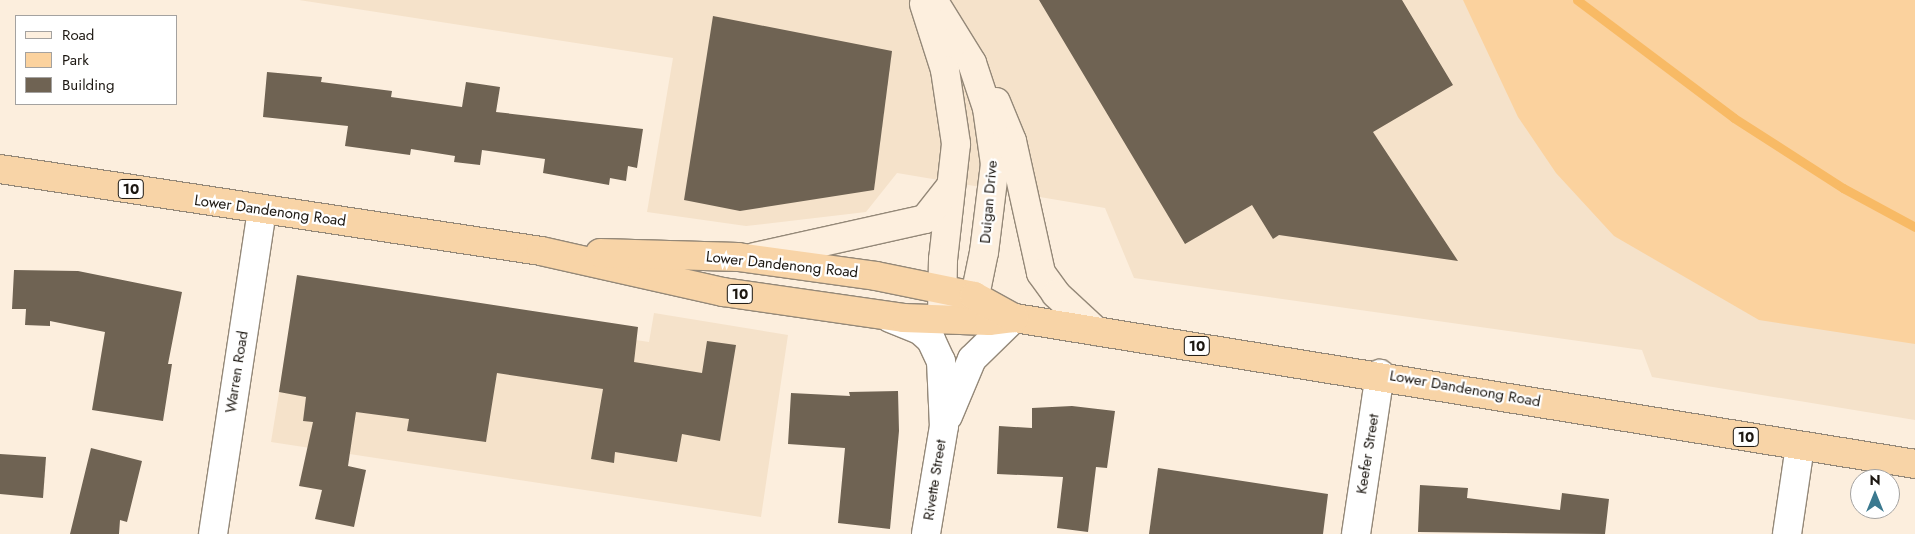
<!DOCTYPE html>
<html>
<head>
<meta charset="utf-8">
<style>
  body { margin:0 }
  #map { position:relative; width:1915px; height:534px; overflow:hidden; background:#fceedd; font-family:Jost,sans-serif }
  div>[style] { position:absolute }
  .built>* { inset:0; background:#f5e2ca }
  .green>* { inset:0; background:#fbd29e }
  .stream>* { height:9px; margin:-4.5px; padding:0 4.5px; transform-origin:4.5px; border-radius:4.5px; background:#f8ba65 }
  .building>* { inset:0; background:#6f6353 }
  .roads { filter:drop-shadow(1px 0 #948878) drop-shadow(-1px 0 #948878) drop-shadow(0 1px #948878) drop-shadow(0 -1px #948878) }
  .minor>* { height:28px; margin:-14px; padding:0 14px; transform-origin:14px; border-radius:14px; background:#fff }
  .tertiary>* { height:28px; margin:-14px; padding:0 14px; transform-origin:14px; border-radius:14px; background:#fff }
  .secondary>* { height:28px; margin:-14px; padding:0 14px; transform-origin:14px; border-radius:14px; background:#fdefde }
  .trunk>* { height:28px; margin:-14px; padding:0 14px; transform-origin:14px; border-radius:14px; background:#f8d4a7 }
  span { translate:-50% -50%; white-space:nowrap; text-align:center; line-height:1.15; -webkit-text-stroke:4.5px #fff; paint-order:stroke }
  .shield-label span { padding:1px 4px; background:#fff; border:1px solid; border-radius:4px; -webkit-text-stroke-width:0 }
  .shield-label { font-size:14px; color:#1c1711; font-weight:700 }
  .street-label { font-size:15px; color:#1c1711 }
  .legend { position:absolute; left:15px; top:15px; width:162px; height:90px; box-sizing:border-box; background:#fff; border:1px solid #a4a2a0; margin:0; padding:6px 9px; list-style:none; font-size:15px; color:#1c1711 }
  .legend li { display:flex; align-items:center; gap:10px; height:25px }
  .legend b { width:25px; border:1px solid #a4a2a0 }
  .north { position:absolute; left:1850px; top:469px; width:50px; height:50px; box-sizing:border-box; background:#fff; border:1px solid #a4a2a0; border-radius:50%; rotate:0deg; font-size:14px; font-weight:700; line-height:20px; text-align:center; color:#1c1711 }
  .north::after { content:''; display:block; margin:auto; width:18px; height:22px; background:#3b798f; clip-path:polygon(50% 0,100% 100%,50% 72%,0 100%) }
</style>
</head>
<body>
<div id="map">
  <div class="built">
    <i style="clip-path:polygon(299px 0,1915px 0,1915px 420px,1652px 377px,1642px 350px,1134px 278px,1105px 208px,897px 173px,866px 212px,746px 226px,647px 212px,673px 58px)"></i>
    <i style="clip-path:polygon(296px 288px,649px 342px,654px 313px,788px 335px,761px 517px,271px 442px)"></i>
  </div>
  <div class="green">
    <i style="clip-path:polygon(1463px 0,1915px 0,1915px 344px,1759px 320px,1614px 236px,1556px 173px,1518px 117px)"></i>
  </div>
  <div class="stream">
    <i style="left:1577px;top:0;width:196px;rotate:36.9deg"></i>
    <i style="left:1734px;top:118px;width:130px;rotate:32.7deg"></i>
    <i style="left:1843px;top:188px;width:82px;rotate:28.4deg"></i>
  </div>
  <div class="building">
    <i style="clip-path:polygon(1039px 0,1402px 0,1453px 85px,1373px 132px,1458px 261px,1279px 235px,1273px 239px,1252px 205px,1185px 244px)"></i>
    <i style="clip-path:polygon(713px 16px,892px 51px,874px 190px,740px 211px,684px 200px)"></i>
    <i style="clip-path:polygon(267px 72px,322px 77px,321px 82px,392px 91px,391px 97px,462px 107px,466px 82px,500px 87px,496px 112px,643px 129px,637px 168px,628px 166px,626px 181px,610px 178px,609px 185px,543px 173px,545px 159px,482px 150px,480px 165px,454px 162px,455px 156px,411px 149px,410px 155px,345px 146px,348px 126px,263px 117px)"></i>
    <i style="clip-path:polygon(14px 270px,78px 271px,182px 292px,168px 364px,172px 364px,163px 421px,92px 410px,105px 332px,50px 321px,50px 326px,25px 325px,26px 309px,12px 309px)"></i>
    <i style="clip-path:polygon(297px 275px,638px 327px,634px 362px,702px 373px,707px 341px,736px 345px,720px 441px,682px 434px,677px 462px,615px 452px,614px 463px,591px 459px,603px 389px,497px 373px,486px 442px,407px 431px,409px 419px,356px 412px,348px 466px,366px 470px,354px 527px,315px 519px,322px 490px,299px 486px,313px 422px,303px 421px,306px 397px,279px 392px)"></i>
    <i style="clip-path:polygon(898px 391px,899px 431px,890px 529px,838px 523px,845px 448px,788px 444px,791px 393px,850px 396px,849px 392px)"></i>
    <i style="clip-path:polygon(1072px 406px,1115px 411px,1107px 468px,1096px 467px,1088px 532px,1057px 528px,1063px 477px,997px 474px,999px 426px,1032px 428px,1032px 408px)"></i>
    <i style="clip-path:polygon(91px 448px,142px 461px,127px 522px,120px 520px,119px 534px,70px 534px)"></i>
    <i style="clip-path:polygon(0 454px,46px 457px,43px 498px,0 494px)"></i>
    <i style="clip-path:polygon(1158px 468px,1328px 494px,1323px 534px,1149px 534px)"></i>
    <i style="clip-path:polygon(1420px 485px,1468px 488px,1467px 498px,1560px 510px,1562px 493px,1609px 499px,1605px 534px,1418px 532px)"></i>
  </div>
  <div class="roads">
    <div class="minor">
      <i style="left:890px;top:318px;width:32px;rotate:22deg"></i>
      <i style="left:920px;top:330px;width:15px;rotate:42deg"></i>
      <i style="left:931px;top:340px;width:23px;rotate:65deg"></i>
      <i style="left:941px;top:361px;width:65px;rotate:87.4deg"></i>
      <i style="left:944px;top:426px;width:109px;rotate:99.5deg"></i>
      <i style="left:948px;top:416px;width:62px;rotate:-67.2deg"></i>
      <i style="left:972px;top:359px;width:59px;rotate:-44.3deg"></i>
      <i style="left:1356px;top:534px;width:162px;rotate:-81.5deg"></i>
      <i style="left:1787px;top:534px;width:89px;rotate:-81.6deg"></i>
    </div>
    <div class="tertiary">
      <i style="left:213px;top:534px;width:328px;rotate:-81.4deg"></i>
    </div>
    <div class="secondary">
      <i style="left:933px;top:0;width:74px;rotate:58.2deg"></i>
      <i style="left:972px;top:63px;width:47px;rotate:71.6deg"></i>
      <i style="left:987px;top:108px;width:57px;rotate:81.9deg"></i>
      <i style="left:995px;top:164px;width:89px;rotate:97.1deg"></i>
      <i style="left:984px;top:252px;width:69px;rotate:101.6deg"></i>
      <i style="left:924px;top:4px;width:69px;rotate:72.3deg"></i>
      <i style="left:945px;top:70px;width:75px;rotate:81.5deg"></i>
      <i style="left:956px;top:144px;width:116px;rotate:96.4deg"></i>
      <i style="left:943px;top:259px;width:59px;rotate:91deg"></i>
      <i style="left:996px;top:102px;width:42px;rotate:67.7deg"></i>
      <i style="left:1012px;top:141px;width:135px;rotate:77.6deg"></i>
      <i style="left:1041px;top:273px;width:26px;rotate:54deg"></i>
      <i style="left:1056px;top:294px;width:54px;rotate:42.8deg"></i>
      <i style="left:755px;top:257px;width:174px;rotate:-12.6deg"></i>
      <i style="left:925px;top:219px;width:42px;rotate:-51.8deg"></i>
    </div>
    <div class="trunk">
      <i style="left:0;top:169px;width:547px;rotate:8.62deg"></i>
      <i style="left:541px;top:251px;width:187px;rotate:12.7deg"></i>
      <i style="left:723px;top:292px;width:182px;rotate:8.2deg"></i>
      <i style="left:903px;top:318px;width:86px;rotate:2deg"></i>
      <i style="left:989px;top:321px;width:26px;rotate:-7deg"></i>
      <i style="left:1015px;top:318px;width:912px;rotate:9.21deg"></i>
      <i style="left:600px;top:253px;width:138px;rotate:1.7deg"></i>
      <i style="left:738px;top:257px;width:139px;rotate:7.8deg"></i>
      <i style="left:876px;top:276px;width:100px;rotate:11.5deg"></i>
      <i style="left:974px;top:296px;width:46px;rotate:28.8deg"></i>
    </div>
  </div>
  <div class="shield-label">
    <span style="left:131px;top:189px">10</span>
    <span style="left:740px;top:294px">10</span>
    <span style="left:1197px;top:346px">10</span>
    <span style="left:1746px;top:437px">10</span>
  </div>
  <div class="street-label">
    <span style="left:989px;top:202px;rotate:-85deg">Duigan Drive</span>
    <span style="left:270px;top:211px;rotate:8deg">Lower Dandenong Road</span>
    <span style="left:782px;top:265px;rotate:6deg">Lower Dandenong Road</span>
    <span style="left:237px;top:372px;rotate:-81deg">Warren Road</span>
    <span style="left:1465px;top:389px;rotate:10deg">Lower Dandenong Road</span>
    <span style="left:1368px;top:454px;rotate:-81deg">Keefer Street</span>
    <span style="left:935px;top:480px;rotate:-81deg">Rivette Street</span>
  </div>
  <ul class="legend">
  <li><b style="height:6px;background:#fdefde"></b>Road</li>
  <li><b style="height:14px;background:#fbd29e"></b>Park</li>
  <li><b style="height:14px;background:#6f6353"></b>Building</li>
  </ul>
  <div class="north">N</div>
</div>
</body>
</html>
